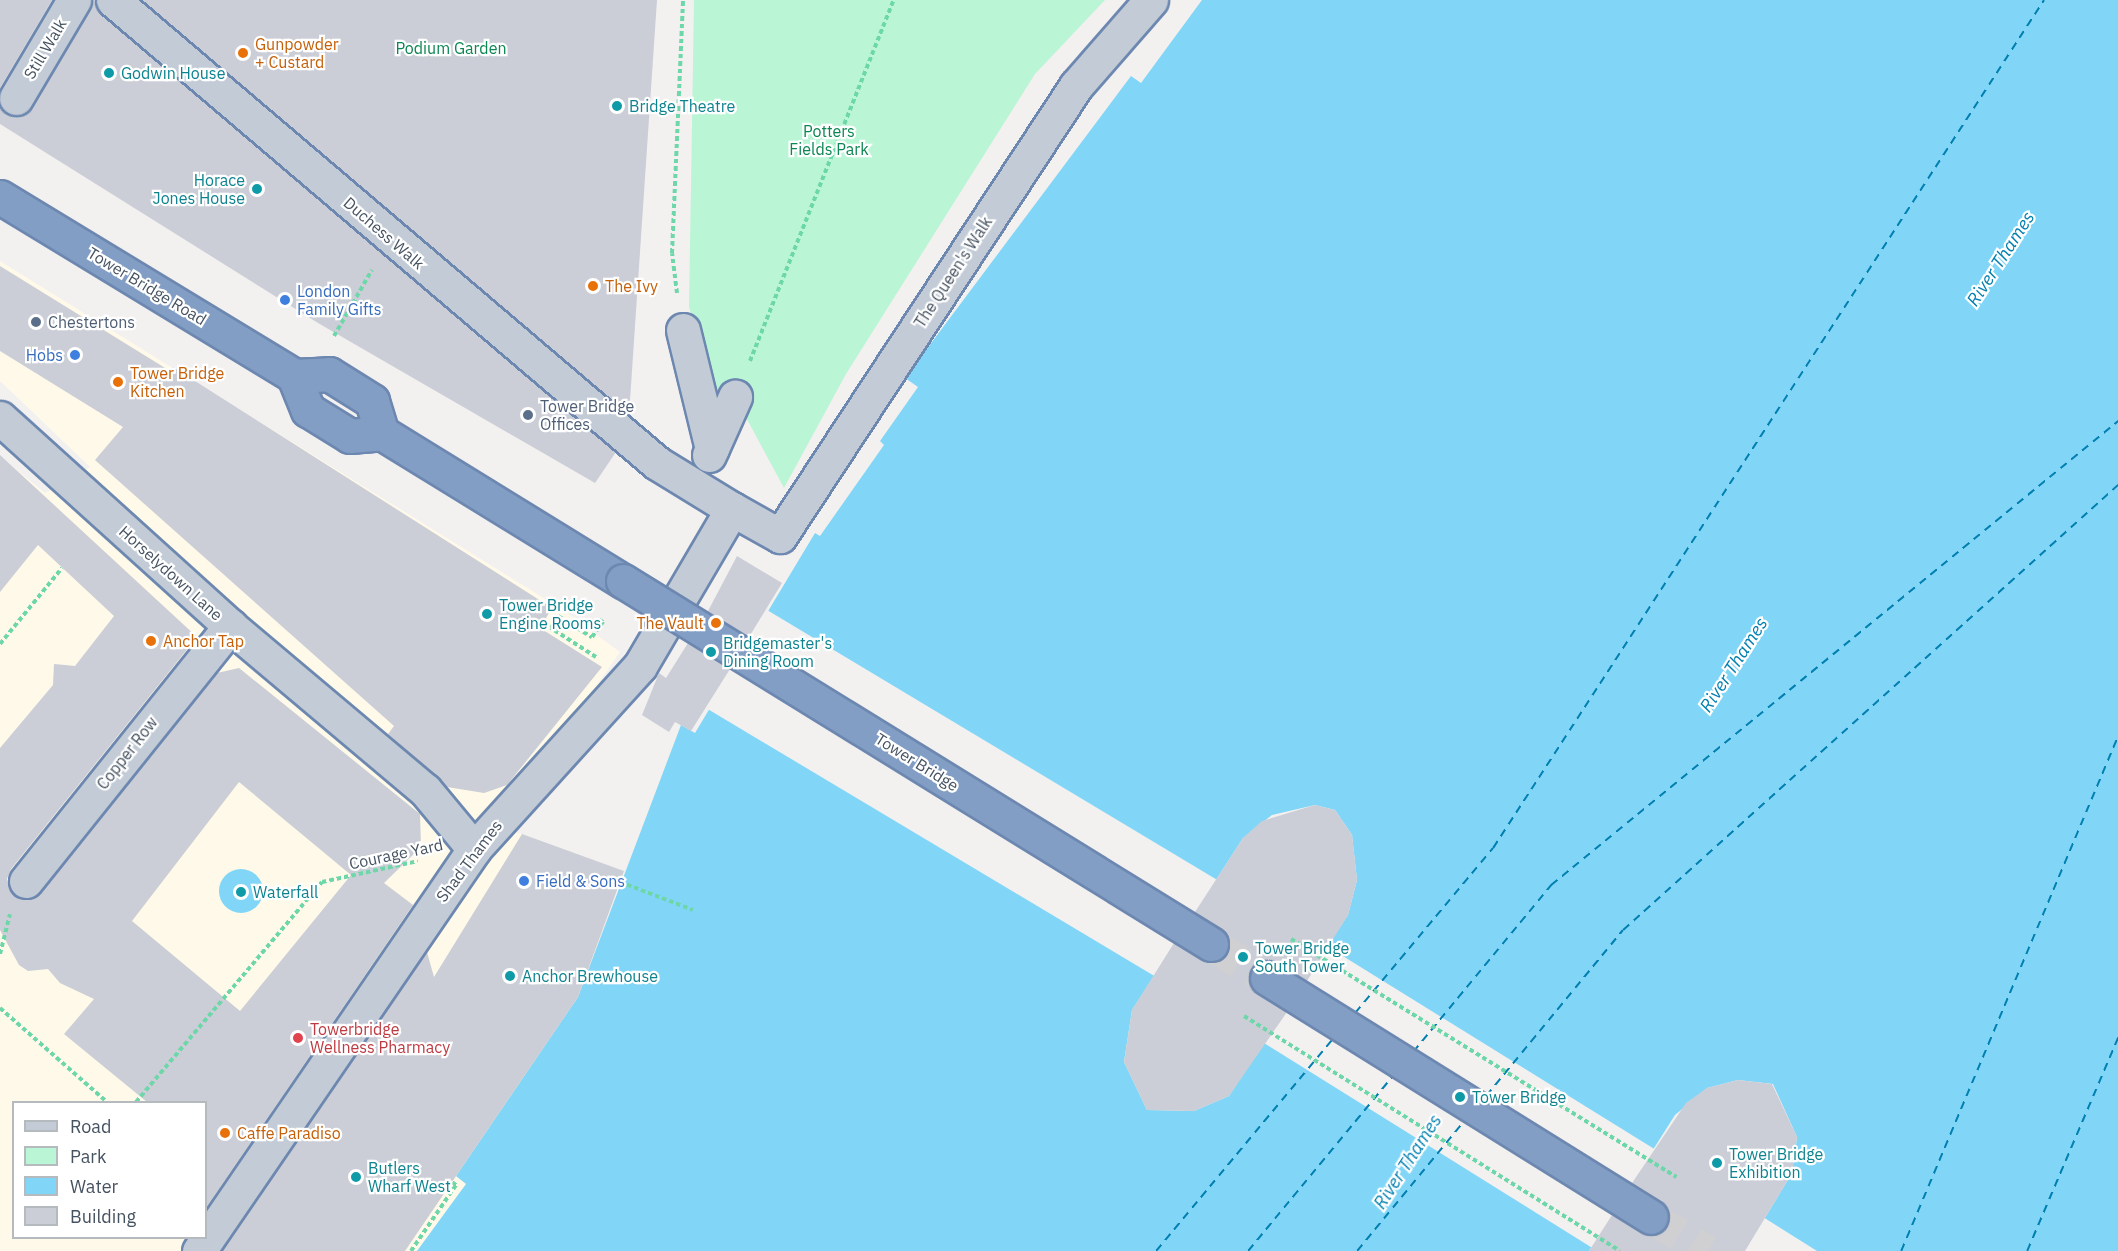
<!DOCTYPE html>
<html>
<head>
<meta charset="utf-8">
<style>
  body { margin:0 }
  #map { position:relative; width:2118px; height:1251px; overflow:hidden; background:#f3f0f0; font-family:"IBM Plex Sans",sans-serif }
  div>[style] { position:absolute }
  .commercial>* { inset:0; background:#fef9e8 }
  .green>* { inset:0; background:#baf5d5 }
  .water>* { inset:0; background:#81d6f7 }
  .round { border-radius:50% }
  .pier>* { inset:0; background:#f3f0f0 }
  .ferry>* { height:1.5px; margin-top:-0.75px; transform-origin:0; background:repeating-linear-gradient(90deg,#017fb0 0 8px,transparent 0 14px) }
  .building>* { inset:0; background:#cbced6 }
  .highway-tunnel>* { height:33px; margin-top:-16.5px; transform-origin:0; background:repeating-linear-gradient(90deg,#d0d0d3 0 33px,transparent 0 49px) }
  .path>* { height:4px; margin-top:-2px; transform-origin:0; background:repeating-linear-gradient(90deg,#6dd7aa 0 4.5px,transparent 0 7.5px) }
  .roads { filter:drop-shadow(2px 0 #6d88b0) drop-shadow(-2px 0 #6d88b0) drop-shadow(0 2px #6d88b0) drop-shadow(0 -2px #6d88b0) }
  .minor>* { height:33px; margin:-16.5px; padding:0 16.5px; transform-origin:16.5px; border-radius:16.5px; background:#c2cbd6 }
  .highway>* { height:33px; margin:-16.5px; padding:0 16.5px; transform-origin:16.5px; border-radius:16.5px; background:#829ec5 }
  .bridges { filter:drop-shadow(2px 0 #6d88b0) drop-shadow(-2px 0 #6d88b0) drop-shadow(0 2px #6d88b0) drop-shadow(0 -2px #6d88b0) }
  .highway-bridge>* { height:33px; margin:-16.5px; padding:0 16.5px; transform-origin:16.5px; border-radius:16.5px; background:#829ec5 }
  .dots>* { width:16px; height:16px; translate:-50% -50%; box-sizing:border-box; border:3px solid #fff; border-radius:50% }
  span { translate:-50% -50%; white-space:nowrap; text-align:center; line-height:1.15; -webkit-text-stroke:4.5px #fff; paint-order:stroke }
  .food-label { font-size:16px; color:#c56008 }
  .left { translate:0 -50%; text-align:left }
  .right { translate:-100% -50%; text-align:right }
  .park-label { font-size:16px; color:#0c8652 }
  .street-label { font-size:16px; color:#455260 }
  .culture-label { font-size:16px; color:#0d838f }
  .shop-label { font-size:16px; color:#366cbe }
  .service-label { font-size:16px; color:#4e5e75 }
  .health-label { font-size:16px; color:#be3a42 }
  .water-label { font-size:18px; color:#017fb0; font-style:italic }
  .legend { position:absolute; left:12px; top:1101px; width:195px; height:138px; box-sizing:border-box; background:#fff; border:2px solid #b5babf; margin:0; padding:8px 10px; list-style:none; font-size:18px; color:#455260 }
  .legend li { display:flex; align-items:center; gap:12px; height:30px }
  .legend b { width:30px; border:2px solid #b5babf }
</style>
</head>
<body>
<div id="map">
  <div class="commercial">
    <i style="clip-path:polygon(evenodd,0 261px,563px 610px,620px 652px,499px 826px,624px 871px,578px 997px,457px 1176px,466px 1184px,417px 1251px,0 1251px,0 456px,45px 493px,90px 467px,0 381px,0 261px,14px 1102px,206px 1102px,206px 1238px,14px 1238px,14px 1102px)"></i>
  </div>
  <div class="green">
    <i style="clip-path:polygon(694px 0,1105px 0,1035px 74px,846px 374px,784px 488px,735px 397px,718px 396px,689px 307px)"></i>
  </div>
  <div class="water">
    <i style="clip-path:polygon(evenodd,1202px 0,2118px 0,2118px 1251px,1745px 1251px,1792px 1173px,1797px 1137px,1773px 1084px,1738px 1080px,1707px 1088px,1675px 1115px,1589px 1251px,417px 1251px,466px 1184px,456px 1176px,578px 997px,681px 725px,695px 733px,815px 533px,820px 536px,884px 445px,880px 441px,918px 387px,905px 378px,1131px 76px,1141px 83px,1202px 0,1315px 805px,1335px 810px,1352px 835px,1357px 880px,1348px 915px,1229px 1096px,1194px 1111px,1147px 1110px,1124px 1062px,1132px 1010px,1243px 838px,1272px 815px,1315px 805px)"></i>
    <i class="round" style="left:219px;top:869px;width:44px;height:44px"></i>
  </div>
  <div class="pier">
    <i style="clip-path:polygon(767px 610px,1219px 881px,1156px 977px,706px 708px)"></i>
    <i style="clip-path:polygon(1325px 945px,1656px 1150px,1594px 1249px,1264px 1043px)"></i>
    <i style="clip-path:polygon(1763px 1217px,1817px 1251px,1742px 1251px)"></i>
  </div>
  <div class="ferry">
    <i style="left:1355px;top:1013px;width:215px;rotate:-50.1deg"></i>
    <i style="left:1493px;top:848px;width:1011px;rotate:-56.99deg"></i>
    <i style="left:1413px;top:1052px;width:217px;rotate:-50.4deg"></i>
    <i style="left:1551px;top:885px;width:733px;rotate:-39.29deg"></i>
    <i style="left:1486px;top:1096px;width:215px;rotate:-50.5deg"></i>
    <i style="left:1623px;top:930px;width:666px;rotate:-41.96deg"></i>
    <i style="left:1156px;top:1251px;width:278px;rotate:-50.2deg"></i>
    <i style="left:1248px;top:1251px;width:227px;rotate:-50.4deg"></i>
    <i style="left:1357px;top:1251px;width:170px;rotate:-50.5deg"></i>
    <i style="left:1901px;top:1251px;width:559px;rotate:-67.15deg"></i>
    <i style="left:2027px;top:1251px;width:232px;rotate:-66.9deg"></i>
  </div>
  <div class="building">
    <i style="clip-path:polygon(0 0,52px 0,0 88px)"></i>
    <i style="clip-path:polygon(93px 0,101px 14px,616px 452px,595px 483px,318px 323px,0 124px,0 108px,16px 117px,32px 108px)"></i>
    <i style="clip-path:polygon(142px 0,657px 0,629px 415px)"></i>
    <i style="clip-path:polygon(0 266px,170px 371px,173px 367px,552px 608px,540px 628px,602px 667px,507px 785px,484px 793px,447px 787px,388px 734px,394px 726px,95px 460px,123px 427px,0 351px)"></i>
    <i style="clip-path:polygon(evenodd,0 455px,197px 637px,11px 869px,7px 879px,14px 895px,24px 900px,41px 893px,217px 673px,239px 668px,420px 814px,421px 847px,384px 883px,413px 905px,206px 1208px,206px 1102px,147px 1102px,64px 1034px,94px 999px,60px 983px,48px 969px,28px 971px,19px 965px,0 930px,0 748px,53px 685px,54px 664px,75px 666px,114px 616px,38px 545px,0 592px,0 455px,239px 782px,351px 875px,240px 1011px,132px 921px,239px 782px)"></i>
    <i style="clip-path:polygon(737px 556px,782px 583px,749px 637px,708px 611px)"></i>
    <i style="clip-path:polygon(688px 643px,730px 669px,691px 731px,675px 722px,669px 732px,642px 715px,659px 673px,666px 678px)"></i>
    <i style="clip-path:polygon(1315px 805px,1335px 810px,1352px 835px,1357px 880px,1348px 915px,1307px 981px,1268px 959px,1251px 968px,1251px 987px,1287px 1012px,1229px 1096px,1194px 1111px,1147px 1110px,1124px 1062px,1132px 1010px,1174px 943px,1210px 963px,1227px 954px,1227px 935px,1195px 912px,1243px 838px,1262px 821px)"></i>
    <i style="clip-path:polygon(522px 834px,624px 871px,578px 997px,405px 1251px,222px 1251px,427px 952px,434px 977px)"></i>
    <i style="clip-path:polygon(1738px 1080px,1772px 1084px,1797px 1137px,1792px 1173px,1745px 1251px,1589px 1251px,1612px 1215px,1650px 1236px,1667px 1227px,1667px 1208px,1632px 1183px,1686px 1103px,1707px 1088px)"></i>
  </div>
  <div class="highway-tunnel">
    <i style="left:1211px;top:944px;width:66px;rotate:31.3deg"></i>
    <i style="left:1651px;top:1217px;width:66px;rotate:31.3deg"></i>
  </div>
  <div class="path">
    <i style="left:677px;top:293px;width:40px;rotate:-97.1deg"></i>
    <i style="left:672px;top:253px;width:253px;rotate:-87.5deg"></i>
    <i style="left:334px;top:336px;width:76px;rotate:-60.1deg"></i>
    <i style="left:750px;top:361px;width:389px;rotate:-68.3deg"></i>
    <i style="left:0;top:644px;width:98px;rotate:-50.8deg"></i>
    <i style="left:596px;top:657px;width:54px;rotate:-147.2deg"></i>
    <i style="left:551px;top:628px;width:14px;rotate:-60deg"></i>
    <i style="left:558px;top:616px;width:40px;rotate:32deg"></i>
    <i style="left:592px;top:637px;width:19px;rotate:-54deg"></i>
    <i style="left:603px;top:622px;width:6px;rotate:-149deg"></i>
    <i style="left:620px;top:882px;width:78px;rotate:21deg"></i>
    <i style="left:1291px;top:939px;width:453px;rotate:31.7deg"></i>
    <i style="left:0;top:954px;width:41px;rotate:-76deg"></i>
    <i style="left:0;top:1008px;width:142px;rotate:41.3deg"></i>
    <i style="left:1244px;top:1016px;width:443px;rotate:32deg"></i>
    <i style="left:136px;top:1102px;width:288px;rotate:-49.8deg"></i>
    <i style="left:322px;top:882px;width:98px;rotate:-12.3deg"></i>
    <i style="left:411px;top:1251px;width:80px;rotate:-55.7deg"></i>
    <i style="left:456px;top:1185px;width:5px;rotate:-143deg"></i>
  </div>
  <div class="roads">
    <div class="minor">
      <i style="left:113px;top:0;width:714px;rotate:40.4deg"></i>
      <i style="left:657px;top:463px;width:88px;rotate:31.5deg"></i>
      <i style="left:16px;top:98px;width:114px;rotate:-59.4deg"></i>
      <i style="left:683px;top:330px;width:122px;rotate:76.3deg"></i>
      <i style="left:0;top:418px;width:310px;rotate:42.1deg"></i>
      <i style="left:230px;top:626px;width:255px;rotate:40.1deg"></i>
      <i style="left:425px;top:790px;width:77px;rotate:50.3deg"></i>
      <i style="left:709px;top:455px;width:64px;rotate:-65.9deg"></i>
      <i style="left:26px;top:881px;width:327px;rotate:-51.3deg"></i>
      <i style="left:199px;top:1251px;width:487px;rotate:-55.6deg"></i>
      <i style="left:474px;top:849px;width:247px;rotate:-47.8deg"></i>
      <i style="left:640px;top:666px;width:182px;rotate:-59.6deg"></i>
      <i style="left:732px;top:509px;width:55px;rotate:29.4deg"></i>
      <i style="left:780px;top:536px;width:539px;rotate:-56.66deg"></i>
      <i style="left:1076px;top:86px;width:114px;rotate:-48.9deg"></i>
    </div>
    <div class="highway">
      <i style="left:0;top:197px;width:344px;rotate:31.3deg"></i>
      <i style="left:294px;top:376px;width:35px;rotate:-3deg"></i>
      <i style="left:329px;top:374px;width:51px;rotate:32.1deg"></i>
      <i style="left:372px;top:401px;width:34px;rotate:73deg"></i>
      <i style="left:294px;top:376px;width:37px;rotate:68deg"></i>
      <i style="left:308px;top:410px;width:49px;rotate:31.8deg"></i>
      <i style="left:350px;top:436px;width:32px;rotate:-5deg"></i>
      <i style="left:382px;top:433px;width:283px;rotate:31.6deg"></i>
      <i style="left:1267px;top:978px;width:452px;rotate:31.9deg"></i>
    </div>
  </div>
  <div class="bridges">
    <div class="highway-bridge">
      <i style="left:623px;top:581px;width:691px;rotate:31.69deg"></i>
    </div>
  </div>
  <div class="dots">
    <i style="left:243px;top:53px;background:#e8710a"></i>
    <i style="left:109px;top:73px;background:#0f9aa8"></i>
    <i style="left:617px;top:106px;background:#0f9aa8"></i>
    <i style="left:257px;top:189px;background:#0f9aa8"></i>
    <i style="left:593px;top:286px;background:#e8710a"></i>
    <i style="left:285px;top:300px;background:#3f7fe0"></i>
    <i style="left:36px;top:322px;background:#5c6f8a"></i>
    <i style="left:75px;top:355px;background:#3f7fe0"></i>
    <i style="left:118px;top:382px;background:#e8710a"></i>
    <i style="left:528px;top:415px;background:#5c6f8a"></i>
    <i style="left:487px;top:614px;background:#0f9aa8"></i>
    <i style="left:716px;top:623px;background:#e8710a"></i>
    <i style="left:151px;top:641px;background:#e8710a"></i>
    <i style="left:711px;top:652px;background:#0f9aa8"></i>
    <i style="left:524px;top:881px;background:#3f7fe0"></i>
    <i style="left:241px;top:892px;background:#0f9aa8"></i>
    <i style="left:1243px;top:957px;background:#0f9aa8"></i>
    <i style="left:510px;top:976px;background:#0f9aa8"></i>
    <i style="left:298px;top:1038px;background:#e0444e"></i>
    <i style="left:1460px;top:1097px;background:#0f9aa8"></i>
    <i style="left:225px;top:1133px;background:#e8710a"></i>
    <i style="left:1717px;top:1163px;background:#0f9aa8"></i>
    <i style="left:356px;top:1177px;background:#0f9aa8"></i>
  </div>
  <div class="food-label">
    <span class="left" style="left:255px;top:53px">Gunpowder<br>+ Custard</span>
    <span class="left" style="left:605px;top:286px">The Ivy</span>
    <span class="left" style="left:130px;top:382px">Tower Bridge<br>Kitchen</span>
    <span class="right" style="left:704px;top:623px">The Vault</span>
    <span class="left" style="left:163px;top:641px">Anchor Tap</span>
    <span class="left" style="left:237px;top:1133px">Caffe Paradiso</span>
  </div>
  <div class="park-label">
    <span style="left:451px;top:48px">Podium Garden</span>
    <span style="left:829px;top:140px">Potters<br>Fields Park</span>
  </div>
  <div class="street-label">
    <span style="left:45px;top:49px;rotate:-59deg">Still Walk</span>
    <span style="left:384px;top:233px;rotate:41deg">Duchess Walk</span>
    <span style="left:953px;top:272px;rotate:-57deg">The Queen's Walk</span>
    <span style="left:147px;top:286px;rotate:31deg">Tower Bridge Road</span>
    <span style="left:171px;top:573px;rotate:42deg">Horselydown Lane</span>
    <span style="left:127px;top:753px;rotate:-52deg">Copper Row</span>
    <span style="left:917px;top:762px;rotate:32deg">Tower Bridge</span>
    <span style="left:396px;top:854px;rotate:-12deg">Courage Yard</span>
    <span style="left:469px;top:861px;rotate:-53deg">Shad Thames</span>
  </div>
  <div class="culture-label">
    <span class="left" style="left:121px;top:73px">Godwin House</span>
    <span class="left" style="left:629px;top:106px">Bridge Theatre</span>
    <span class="right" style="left:245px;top:189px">Horace<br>Jones House</span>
    <span class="left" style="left:499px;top:614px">Tower Bridge<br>Engine Rooms</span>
    <span class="left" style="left:723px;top:652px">Bridgemaster's<br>Dining Room</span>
    <span class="left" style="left:253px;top:892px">Waterfall</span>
    <span class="left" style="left:1255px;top:957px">Tower Bridge<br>South Tower</span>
    <span class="left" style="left:522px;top:976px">Anchor Brewhouse</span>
    <span class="left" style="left:1472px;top:1097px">Tower Bridge</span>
    <span class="left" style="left:1729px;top:1163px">Tower Bridge<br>Exhibition</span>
    <span class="left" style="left:368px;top:1177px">Butlers<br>Wharf West</span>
  </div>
  <div class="shop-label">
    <span class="left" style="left:297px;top:300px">London<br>Family Gifts</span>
    <span class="right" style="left:63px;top:355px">Hobs</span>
    <span class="left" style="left:536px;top:881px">Field &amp; Sons</span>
  </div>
  <div class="service-label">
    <span class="left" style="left:48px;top:322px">Chestertons</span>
    <span class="left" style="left:540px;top:415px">Tower Bridge<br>Offices</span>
  </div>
  <div class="health-label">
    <span class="left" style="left:310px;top:1038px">Towerbridge<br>Wellness Pharmacy</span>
  </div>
  <div class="water-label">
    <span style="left:2001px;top:259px;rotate:-57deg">River Thames</span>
    <span style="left:1734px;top:665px;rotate:-57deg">River Thames</span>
    <span style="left:1408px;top:1162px;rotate:-57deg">River Thames</span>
  </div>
  <ul class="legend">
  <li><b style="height:8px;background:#c2cbd6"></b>Road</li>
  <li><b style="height:16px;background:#baf5d5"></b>Park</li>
  <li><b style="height:16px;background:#81d6f7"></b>Water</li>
  <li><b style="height:16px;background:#cbced6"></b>Building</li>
  </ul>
</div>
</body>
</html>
